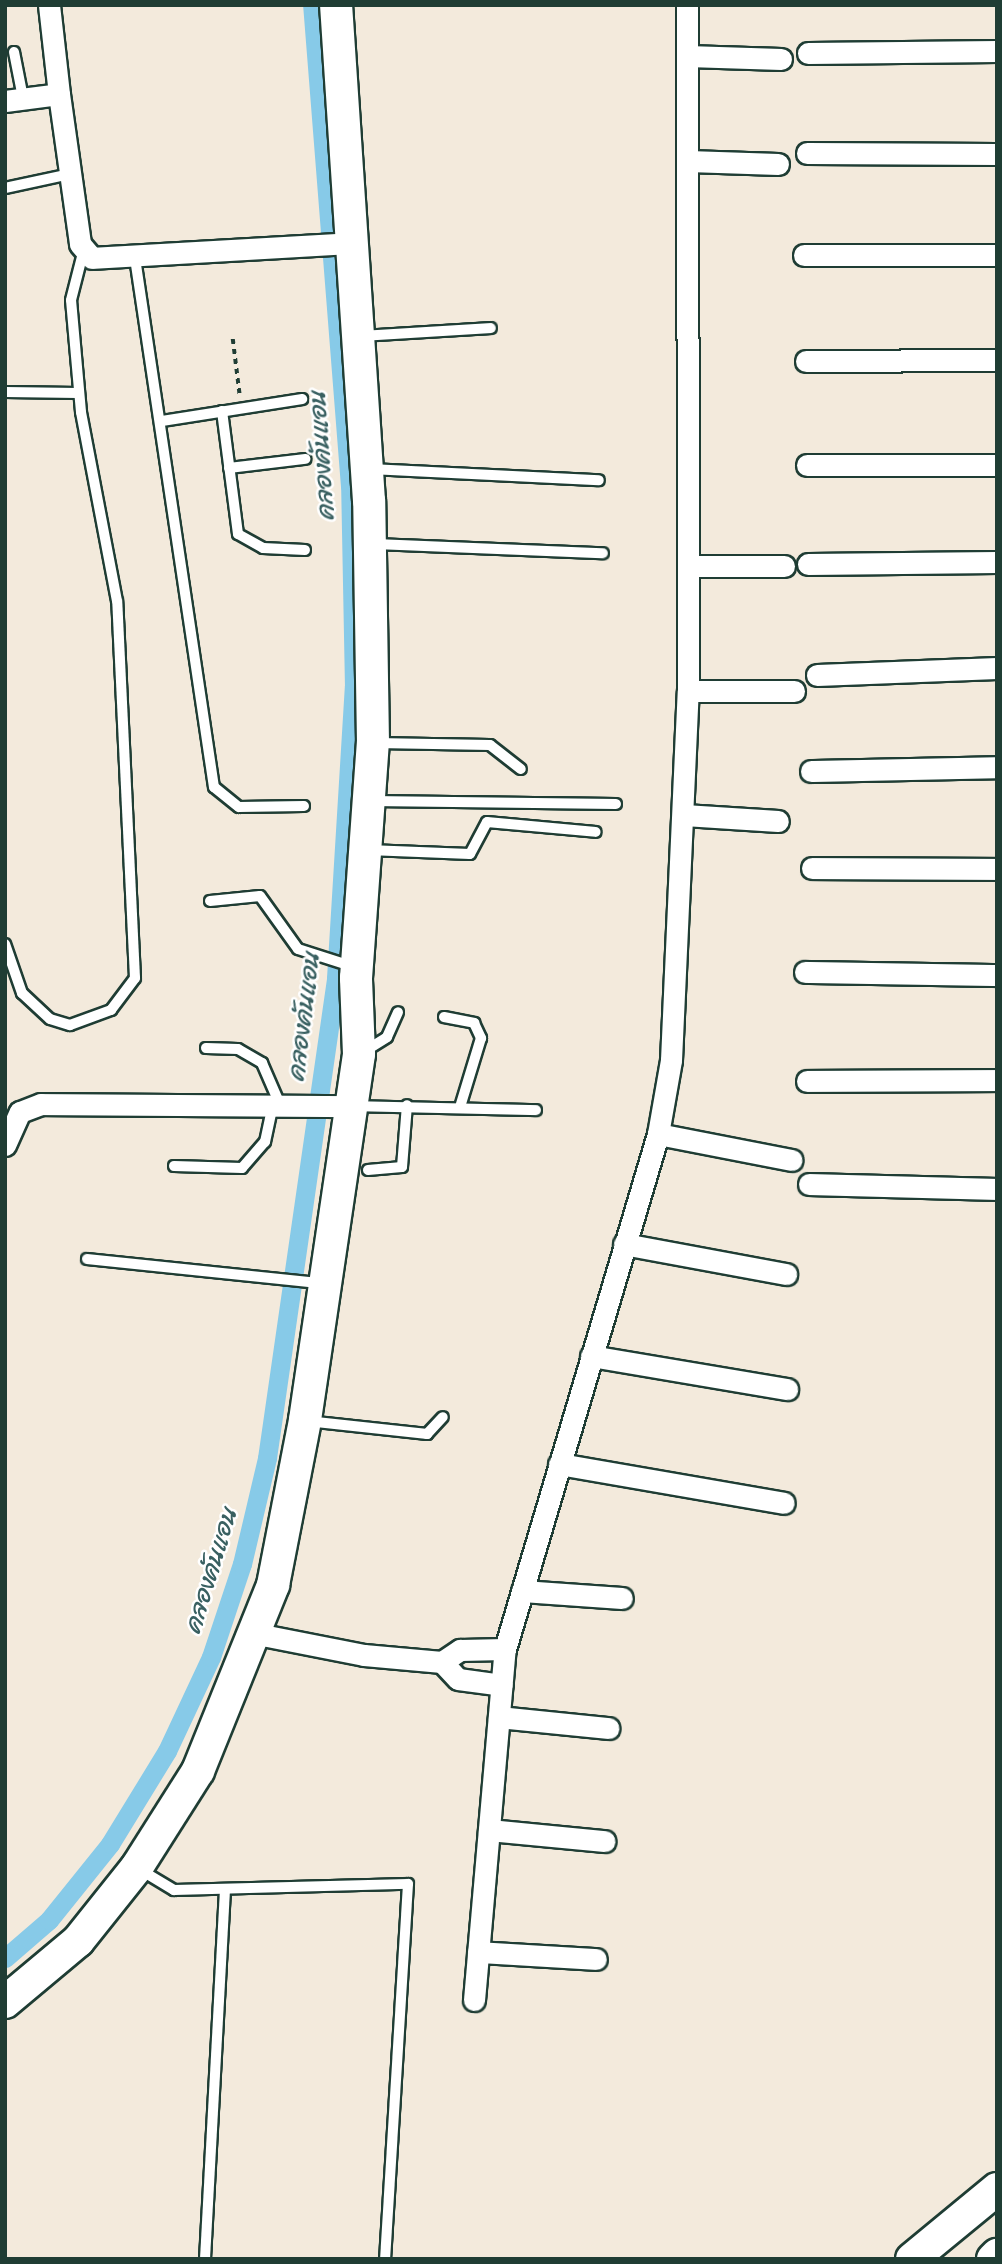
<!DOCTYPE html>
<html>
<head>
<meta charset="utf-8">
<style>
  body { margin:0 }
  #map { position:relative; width:1002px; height:2264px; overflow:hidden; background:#f3eadc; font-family:Sriracha,"Playpen Sans Thai",sans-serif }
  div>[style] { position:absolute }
  .canal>* { height:19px; margin:-9.5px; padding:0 9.5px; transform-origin:9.5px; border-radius:9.5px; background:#87cae8 }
  .path>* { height:3.5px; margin-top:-1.75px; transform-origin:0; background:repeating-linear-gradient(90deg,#1f3d34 0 5px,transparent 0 10px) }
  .roads { filter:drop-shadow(2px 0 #1f3d34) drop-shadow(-2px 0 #1f3d34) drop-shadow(0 2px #1f3d34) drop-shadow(0 -2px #1f3d34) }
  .lane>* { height:10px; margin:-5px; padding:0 5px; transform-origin:5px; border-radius:5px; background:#fff }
  .street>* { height:21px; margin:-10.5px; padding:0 10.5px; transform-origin:10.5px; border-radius:10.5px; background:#fff }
  .secondary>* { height:32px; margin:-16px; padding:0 16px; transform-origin:16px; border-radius:16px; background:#fff }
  span { translate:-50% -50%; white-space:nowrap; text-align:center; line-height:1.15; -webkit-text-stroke:5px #fff; paint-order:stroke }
  .water-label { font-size:24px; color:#396061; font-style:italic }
  .frame { position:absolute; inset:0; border:7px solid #1f3d34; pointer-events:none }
</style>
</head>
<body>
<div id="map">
  <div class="canal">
    <i style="left:5px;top:1958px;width:58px;rotate:-40.8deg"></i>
    <i style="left:49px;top:1920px;width:97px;rotate:-51.2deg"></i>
    <i style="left:110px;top:1844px;width:109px;rotate:-58.5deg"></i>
    <i style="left:167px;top:1751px;width:104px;rotate:-64.9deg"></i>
    <i style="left:211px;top:1657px;width:98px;rotate:-71.6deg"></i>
    <i style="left:242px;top:1564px;width:109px;rotate:-76.7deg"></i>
    <i style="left:267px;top:1458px;width:485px;rotate:-81.8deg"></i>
    <i style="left:336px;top:978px;width:292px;rotate:-86.5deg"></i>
    <i style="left:354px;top:687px;width:201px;rotate:-91.1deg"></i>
    <i style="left:350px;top:486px;width:482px;rotate:-94.5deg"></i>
  </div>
  <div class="path">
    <i style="left:233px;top:339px;width:57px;rotate:83deg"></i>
  </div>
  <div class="roads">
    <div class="lane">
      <i style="left:14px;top:52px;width:47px;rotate:78.9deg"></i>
      <i style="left:5px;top:188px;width:66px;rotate:-12.2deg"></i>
      <i style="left:135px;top:258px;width:535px;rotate:81.51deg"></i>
      <i style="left:214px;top:787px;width:32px;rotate:39deg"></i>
      <i style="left:239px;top:807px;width:65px;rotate:-0.9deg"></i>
      <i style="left:362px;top:336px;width:129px;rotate:-3.5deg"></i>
      <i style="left:5px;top:392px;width:73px;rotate:0.8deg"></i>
      <i style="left:222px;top:411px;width:124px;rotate:82.6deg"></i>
      <i style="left:238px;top:534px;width:29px;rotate:29deg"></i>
      <i style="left:263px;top:548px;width:42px;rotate:2.7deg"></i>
      <i style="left:162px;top:421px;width:142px;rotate:-8.9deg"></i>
      <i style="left:229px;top:468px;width:77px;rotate:-6.8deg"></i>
      <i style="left:370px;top:469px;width:229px;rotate:2.8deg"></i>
      <i style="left:374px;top:544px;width:229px;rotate:2.3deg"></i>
      <i style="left:376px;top:743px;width:114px;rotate:1deg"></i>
      <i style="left:490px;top:745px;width:39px;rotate:38deg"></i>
      <i style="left:371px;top:801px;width:245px;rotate:0.7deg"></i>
      <i style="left:368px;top:850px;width:102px;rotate:2.2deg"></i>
      <i style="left:470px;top:854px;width:36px;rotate:-62deg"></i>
      <i style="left:487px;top:822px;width:109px;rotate:5.2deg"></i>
      <i style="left:210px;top:901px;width:50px;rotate:-5.7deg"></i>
      <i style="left:260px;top:896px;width:65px;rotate:54.4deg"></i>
      <i style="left:298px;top:949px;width:59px;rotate:17.8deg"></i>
      <i style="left:5px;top:944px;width:52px;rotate:70.9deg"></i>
      <i style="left:22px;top:993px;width:38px;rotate:43deg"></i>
      <i style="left:50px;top:1019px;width:21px;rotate:17deg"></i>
      <i style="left:70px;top:1025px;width:44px;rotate:-20.1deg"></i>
      <i style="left:111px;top:1010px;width:40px;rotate:-53deg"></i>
      <i style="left:135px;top:978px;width:377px;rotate:-92.7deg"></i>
      <i style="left:117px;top:601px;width:192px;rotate:-100.8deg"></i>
      <i style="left:81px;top:412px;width:112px;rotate:-95.1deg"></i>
      <i style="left:71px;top:300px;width:49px;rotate:-75.7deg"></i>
      <i style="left:444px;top:1017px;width:31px;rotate:11deg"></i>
      <i style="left:474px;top:1023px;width:17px;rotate:65deg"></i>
      <i style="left:481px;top:1038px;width:72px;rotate:106.9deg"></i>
      <i style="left:206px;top:1048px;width:32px;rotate:2deg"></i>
      <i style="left:238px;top:1049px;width:28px;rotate:30deg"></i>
      <i style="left:262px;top:1063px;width:48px;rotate:66.6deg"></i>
      <i style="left:365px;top:1051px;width:26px;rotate:-32deg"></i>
      <i style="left:387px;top:1037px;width:27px;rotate:-66deg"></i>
      <i style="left:354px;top:1106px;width:182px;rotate:1.3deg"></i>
      <i style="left:174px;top:1166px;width:68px;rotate:1.7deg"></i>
      <i style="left:242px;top:1168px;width:35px;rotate:-49deg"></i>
      <i style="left:265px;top:1142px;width:35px;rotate:-78deg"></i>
      <i style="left:368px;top:1170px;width:34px;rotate:-5deg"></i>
      <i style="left:402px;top:1167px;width:62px;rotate:-85.4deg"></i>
      <i style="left:87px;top:1259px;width:235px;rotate:5.9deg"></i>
      <i style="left:307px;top:1421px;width:121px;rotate:6.2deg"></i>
      <i style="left:427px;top:1434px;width:23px;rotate:-47deg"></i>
      <i style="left:139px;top:1869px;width:41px;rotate:31deg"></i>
      <i style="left:174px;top:1890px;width:234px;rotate:-1.5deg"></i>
      <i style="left:408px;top:1884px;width:376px;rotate:93.5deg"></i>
      <i style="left:205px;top:2259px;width:370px;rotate:-86.9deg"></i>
    </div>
    <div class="street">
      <i style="left:49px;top:5px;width:90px;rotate:83.6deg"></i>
      <i style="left:808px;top:53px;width:189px;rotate:-0.6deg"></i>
      <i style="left:687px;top:56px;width:94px;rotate:1.8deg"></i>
      <i style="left:5px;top:101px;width:54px;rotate:-7.4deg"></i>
      <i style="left:59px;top:94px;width:151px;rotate:82deg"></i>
      <i style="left:80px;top:244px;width:18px;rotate:49deg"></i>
      <i style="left:92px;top:258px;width:261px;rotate:-3.3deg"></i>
      <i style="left:807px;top:153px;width:190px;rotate:0.3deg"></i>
      <i style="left:688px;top:161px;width:90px;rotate:1.9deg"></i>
      <i style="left:804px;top:255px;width:193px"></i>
      <i style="left:806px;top:361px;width:191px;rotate:-0.3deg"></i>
      <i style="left:807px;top:465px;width:190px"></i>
      <i style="left:808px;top:564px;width:189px;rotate:-0.6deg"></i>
      <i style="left:688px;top:566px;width:96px"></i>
      <i style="left:817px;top:675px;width:180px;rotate:-2.2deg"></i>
      <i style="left:688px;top:691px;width:106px"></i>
      <i style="left:811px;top:771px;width:186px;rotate:-1.2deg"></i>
      <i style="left:684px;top:815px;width:94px;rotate:3.7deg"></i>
      <i style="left:812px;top:868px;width:185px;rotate:0.3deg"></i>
      <i style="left:805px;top:972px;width:192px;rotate:0.9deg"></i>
      <i style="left:807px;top:1081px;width:190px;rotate:-0.3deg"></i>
      <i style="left:658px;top:1134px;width:136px;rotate:11deg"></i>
      <i style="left:5px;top:1145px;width:36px;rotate:-66deg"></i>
      <i style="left:20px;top:1112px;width:22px;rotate:-21deg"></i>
      <i style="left:41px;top:1104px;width:310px;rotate:0.4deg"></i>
      <i style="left:809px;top:1184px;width:188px;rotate:1.5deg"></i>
      <i style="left:624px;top:1244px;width:165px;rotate:10.5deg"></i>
      <i style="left:591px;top:1356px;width:199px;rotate:9.6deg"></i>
      <i style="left:559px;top:1464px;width:228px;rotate:9.8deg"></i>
      <i style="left:522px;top:1591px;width:100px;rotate:4deg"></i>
      <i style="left:257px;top:1634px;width:109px;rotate:11.1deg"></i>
      <i style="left:364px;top:1655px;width:78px;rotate:5.1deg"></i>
      <i style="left:442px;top:1662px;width:22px;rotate:-34deg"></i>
      <i style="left:460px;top:1650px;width:45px;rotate:-1.3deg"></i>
      <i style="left:442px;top:1662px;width:23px;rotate:47deg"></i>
      <i style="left:458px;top:1679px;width:44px;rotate:7.8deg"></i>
      <i style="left:499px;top:1717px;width:110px;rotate:5.8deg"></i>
      <i style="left:489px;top:1830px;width:116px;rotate:5.5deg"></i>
      <i style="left:478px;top:1952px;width:118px;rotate:3.4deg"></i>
      <i style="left:474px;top:2000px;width:352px;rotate:-85deg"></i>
      <i style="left:505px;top:1649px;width:537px;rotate:-73.45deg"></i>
      <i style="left:658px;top:1134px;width:75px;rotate:-80deg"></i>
      <i style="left:671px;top:1060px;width:369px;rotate:-87.4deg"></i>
      <i style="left:688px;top:691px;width:686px;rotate:-90.08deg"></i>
    </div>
    <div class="secondary">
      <i style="left:5px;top:2002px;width:95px;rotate:-39.9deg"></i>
      <i style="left:78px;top:1941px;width:95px;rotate:-51.4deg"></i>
      <i style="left:137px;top:1867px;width:114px;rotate:-57.6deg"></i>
      <i style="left:198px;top:1771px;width:201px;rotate:-68deg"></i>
      <i style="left:273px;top:1585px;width:168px;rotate:-79deg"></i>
      <i style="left:305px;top:1420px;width:370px;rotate:-81.6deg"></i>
      <i style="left:359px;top:1054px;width:76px;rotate:-92.3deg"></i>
      <i style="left:356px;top:978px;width:236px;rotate:-85.9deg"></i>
      <i style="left:373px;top:743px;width:242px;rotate:-90.9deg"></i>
      <i style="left:369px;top:501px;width:497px;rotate:-93.8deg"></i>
      <i style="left:912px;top:2259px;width:110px;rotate:-39.5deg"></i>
      <i style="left:993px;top:2259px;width:6px;rotate:-45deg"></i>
    </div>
  </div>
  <div class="water-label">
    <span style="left:322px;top:456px;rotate:-94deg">คลองคันแอน</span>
    <span style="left:304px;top:1017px;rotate:-83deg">คลองคันแอน</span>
    <span style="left:211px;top:1571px;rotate:-73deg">คลองคันแอน</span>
  </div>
  <div class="frame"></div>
</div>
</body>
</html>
